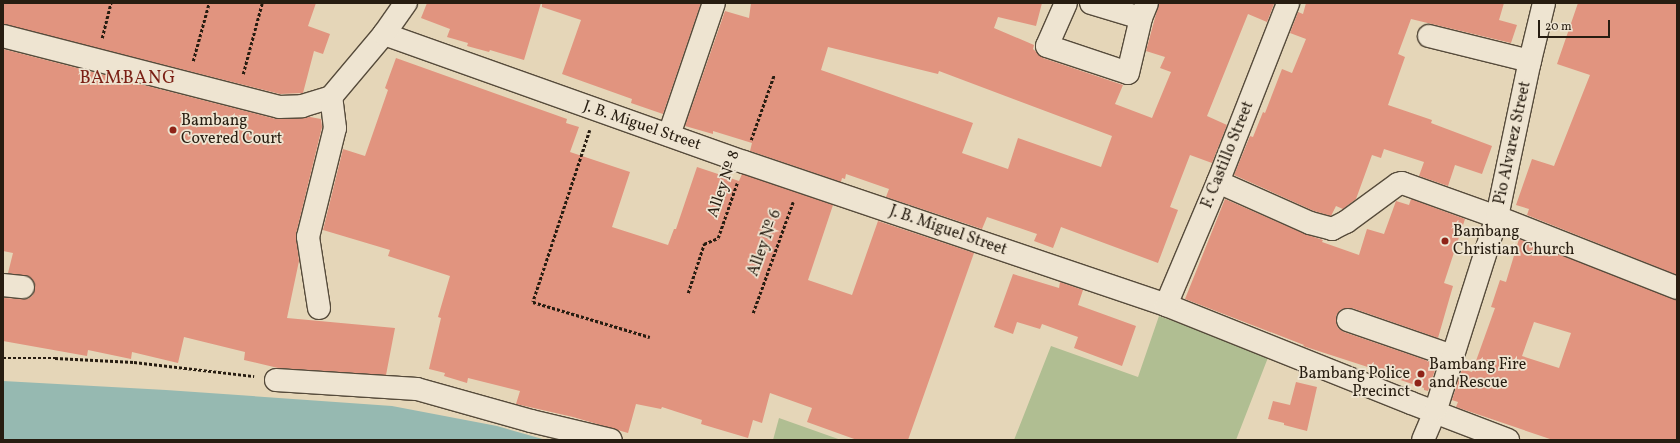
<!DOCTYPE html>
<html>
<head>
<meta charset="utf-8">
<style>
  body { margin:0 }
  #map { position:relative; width:1680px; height:443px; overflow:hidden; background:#e5d6b8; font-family:Vollkorn,serif }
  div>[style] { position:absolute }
  .green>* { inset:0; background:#b0be92 }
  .water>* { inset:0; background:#96b9b1 }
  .building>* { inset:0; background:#e1947f }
  .path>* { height:2.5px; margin-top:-1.25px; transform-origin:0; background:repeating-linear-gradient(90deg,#271d11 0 3px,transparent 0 5px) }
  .roads { filter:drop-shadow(1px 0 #564b3b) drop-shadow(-1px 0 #564b3b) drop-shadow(0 1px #564b3b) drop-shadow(0 -1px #564b3b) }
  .minor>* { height:22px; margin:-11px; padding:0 11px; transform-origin:11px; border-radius:11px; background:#eee4d1 }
  .dots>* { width:11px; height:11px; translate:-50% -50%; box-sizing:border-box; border:2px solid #eee4d1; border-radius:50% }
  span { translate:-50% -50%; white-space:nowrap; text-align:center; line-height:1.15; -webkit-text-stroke:3.5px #eee4d1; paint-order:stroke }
  .poi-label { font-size:16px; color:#271d11 }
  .left { translate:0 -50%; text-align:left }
  .right { translate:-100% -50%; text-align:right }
  .street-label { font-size:16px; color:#271d11 }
  .quarter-label { font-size:18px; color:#7a1f14; letter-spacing:1px }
  .frame { position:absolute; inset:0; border:4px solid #271d11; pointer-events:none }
  .scale { position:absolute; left:1538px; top:20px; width:72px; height:18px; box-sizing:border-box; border:2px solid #271d11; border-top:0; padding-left:5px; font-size:12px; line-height:14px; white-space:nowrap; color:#271d11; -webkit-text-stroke:3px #eee4d1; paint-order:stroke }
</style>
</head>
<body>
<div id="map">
  <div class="green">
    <i style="clip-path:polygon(1159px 316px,1269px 355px,1236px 440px,1014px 440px,1051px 346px,1138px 377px)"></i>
    <i style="clip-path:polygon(779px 418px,841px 440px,773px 440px)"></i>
  </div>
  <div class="water">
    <i style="clip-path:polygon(3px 381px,166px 390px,392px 406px,497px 426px,546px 440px,3px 440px)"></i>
  </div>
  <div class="building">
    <i style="clip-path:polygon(3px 3px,316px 3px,308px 26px,330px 34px,323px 54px,314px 51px,303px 93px,280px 94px,3px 24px)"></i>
    <i style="clip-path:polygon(427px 3px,541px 3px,524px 60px,490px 50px,489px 52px,467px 46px,468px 43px,447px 37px,450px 29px,421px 18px)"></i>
    <i style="clip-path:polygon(542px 3px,701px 3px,663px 114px,631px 103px,632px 99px,562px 74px,581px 20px,542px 7px)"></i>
    <i style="clip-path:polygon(evenodd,751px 3px,1042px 3px,1036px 26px,998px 17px,994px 28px,1034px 45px,1033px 49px,1043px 58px,1123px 85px,1115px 104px,1152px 118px,1171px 72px,1160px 68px,1165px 57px,1146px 51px,1159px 3px,1274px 4px,1267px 22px,1248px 14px,1207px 116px,1227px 125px,1212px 163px,1190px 155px,1170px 207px,1178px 210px,1158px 263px,1061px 227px,1053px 248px,1034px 241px,1037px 234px,987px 217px,982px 229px,886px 197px,889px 189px,846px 174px,845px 179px,842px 178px,841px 182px,750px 151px,752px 143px,713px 131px,713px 134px,685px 126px,725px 11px,749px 18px,751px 3px,828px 47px,938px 74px,939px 71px,1112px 136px,1101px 167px,1018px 138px,1008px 169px,962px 153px,973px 123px,821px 70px,828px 47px)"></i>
    <i style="clip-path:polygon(1306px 3px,1504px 3px,1499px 20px,1517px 25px,1511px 43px,1411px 19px,1398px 54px,1405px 57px,1388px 105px,1432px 120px,1431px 123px,1492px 146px,1482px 174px,1455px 165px,1448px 186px,1419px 176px,1424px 162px,1384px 149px,1381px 158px,1372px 155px,1356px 199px,1343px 209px,1336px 206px,1331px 216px,1314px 211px,1234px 175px,1250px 136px,1253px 137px,1263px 112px,1265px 113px,1282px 69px,1292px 73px,1306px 39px,1290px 33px,1298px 12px,1303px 14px)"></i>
    <i style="clip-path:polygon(1578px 3px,1677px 3px,1677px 275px,1527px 215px,1529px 209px,1516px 205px,1532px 159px,1554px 166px,1590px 75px,1557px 64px)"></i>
    <i style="clip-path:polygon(3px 49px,276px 119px,310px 117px,321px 119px,322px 127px,296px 234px,299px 261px,287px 318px,395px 328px,386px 375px,278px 368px,244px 360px,245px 352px,184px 337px,178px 363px,132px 352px,131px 359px,88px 350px,87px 356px,3px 341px,3px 298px,28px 299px,33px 295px,35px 288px,34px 282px,30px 277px,8px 273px,13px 253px,3px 251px)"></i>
    <i style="clip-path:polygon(396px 58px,567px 119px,566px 123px,579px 127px,570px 152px,630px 172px,612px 227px,668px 245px,674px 229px,676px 229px,697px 167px,739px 181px,742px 174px,833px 205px,808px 280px,852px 295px,878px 221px,974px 253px,908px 440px,857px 440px,807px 422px,812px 408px,770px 393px,762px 423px,753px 420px,748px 438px,701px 424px,702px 420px,662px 407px,661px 409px,636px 404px,628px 433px,573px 417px,516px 404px,520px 391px,468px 378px,467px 383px,444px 376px,445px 373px,429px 369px,441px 318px,438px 317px,450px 276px,388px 256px,390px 250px,323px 230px,343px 149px,365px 156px,388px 90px,385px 88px)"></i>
    <i style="clip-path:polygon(1225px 199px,1305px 234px,1323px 240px,1322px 242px,1359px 255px,1367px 229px,1384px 234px,1396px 201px,1409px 205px,1411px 199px,1465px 219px,1444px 283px,1453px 286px,1438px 338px,1352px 308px,1346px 308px,1340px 310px,1336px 316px,1336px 322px,1338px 328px,1344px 332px,1437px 364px,1428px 391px,1424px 390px,1424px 388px,1377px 372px,1377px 370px,1303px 346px,1304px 345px,1185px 299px)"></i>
    <i style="clip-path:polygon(evenodd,1519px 239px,1677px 300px,1677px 440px,1553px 440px,1456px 407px,1458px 402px,1452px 400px,1462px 369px,1472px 372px,1495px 308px,1491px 307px,1500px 280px,1506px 282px,1519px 239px,1534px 322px,1571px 333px,1559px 368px,1522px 356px,1534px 322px)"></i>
    <i style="clip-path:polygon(1013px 274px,1059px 288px,1060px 282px,1083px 290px,1078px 305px,1136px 326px,1122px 366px,1074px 348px,1078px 337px,1042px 324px,1040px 329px,1017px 322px,1013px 334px,994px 327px)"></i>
    <i style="clip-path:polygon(1296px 382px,1317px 387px,1307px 431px,1284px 425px,1284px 423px,1268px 419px,1273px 401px,1290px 405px)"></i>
  </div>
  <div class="path">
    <i style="left:102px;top:38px;width:36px;rotate:-76deg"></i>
    <i style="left:193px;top:61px;width:60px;rotate:-74.6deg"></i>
    <i style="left:243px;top:74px;width:73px;rotate:-75deg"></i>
    <i style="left:590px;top:130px;width:181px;rotate:108.3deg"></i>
    <i style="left:533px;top:302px;width:122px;rotate:16.7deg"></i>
    <i style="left:751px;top:140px;width:69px;rotate:-70.5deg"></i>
    <i style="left:688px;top:293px;width:52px;rotate:-71.9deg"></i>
    <i style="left:704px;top:244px;width:15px;rotate:-23deg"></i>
    <i style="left:718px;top:238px;width:58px;rotate:-70.9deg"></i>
    <i style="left:753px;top:313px;width:118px;rotate:-70.2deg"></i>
    <i style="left:3px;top:358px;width:52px"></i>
    <i style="left:55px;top:358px;width:79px;rotate:2.9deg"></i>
    <i style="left:134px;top:362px;width:121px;rotate:6.7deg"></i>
  </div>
  <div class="roads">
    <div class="minor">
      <i style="left:1066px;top:3px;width:47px;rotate:113.8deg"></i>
      <i style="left:1047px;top:46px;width:85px;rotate:18.4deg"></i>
      <i style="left:1128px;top:73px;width:57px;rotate:-76.7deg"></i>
      <i style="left:1141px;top:18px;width:16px;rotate:-68deg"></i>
      <i style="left:1091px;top:3px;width:52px;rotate:16.7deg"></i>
      <i style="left:384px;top:34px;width:382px;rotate:19.6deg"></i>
      <i style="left:744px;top:162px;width:446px;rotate:18.7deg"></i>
      <i style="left:1166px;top:305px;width:264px;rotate:21.8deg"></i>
      <i style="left:1411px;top:403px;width:104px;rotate:20.9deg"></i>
      <i style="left:3px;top:36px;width:285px;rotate:14.4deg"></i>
      <i style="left:279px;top:107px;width:23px;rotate:-2deg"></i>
      <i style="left:302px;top:106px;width:30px;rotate:-17deg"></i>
      <i style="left:331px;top:97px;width:82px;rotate:-49.9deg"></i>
      <i style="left:384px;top:34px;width:38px;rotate:-55deg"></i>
      <i style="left:1429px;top:36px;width:104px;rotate:13.9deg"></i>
      <i style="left:669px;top:135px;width:139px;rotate:-71.2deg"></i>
      <i style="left:1218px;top:182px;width:101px;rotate:24deg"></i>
      <i style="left:1310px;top:223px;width:23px;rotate:15deg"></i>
      <i style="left:1332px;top:229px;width:16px;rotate:-27deg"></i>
      <i style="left:1346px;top:222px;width:64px;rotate:-36.2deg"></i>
      <i style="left:1398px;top:184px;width:4px;rotate:-14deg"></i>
      <i style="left:1402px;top:183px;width:101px;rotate:19.7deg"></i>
      <i style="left:1497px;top:217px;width:193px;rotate:21.5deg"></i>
      <i style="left:3px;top:285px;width:20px;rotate:6deg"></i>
      <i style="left:1166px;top:305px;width:134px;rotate:-67.1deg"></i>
      <i style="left:1218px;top:182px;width:192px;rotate:-68.6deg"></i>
      <i style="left:319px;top:308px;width:72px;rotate:-98.8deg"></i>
      <i style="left:308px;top:237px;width:112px;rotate:-76.1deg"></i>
      <i style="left:335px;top:128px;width:31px;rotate:-97deg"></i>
      <i style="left:1348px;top:320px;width:110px;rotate:19.1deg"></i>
      <i style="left:276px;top:380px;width:141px;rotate:3.7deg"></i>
      <i style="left:417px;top:389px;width:118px;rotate:15.7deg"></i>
      <i style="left:531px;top:421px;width:82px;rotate:13.4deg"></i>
      <i style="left:1423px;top:440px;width:34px;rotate:-67deg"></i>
      <i style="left:1436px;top:409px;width:201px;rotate:-72.4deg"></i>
      <i style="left:1497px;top:217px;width:155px;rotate:-78.1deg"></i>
      <i style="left:1529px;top:65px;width:64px;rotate:-76.4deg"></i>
    </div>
  </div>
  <div class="dots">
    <i style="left:173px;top:130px;background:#8f2418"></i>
    <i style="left:1445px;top:241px;background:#8f2418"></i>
    <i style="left:1421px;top:374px;background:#8f2418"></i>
    <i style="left:1418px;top:383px;background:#8f2418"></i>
  </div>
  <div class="poi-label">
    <span class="left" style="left:181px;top:130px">Bambang<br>Covered Court</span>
    <span class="left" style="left:1453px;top:241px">Bambang<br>Christian Church</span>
    <span class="left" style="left:1429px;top:374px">Bambang Fire<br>and Rescue</span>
    <span class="right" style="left:1410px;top:383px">Bambang Police<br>Precinct</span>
  </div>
  <div class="street-label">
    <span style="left:642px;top:126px;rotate:19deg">J. B. Miguel Street</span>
    <span style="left:1513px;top:143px;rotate:-78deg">Pio Alvarez Street</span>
    <span style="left:1228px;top:155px;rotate:-68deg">F. Castillo Street</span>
    <span style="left:724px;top:184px;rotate:-71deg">Alley № 8</span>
    <span style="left:948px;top:231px;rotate:19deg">J. B. Miguel Street</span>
    <span style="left:765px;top:243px;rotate:-70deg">Alley № 6</span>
  </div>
  <div class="quarter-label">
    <span style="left:128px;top:79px">BAMBANG</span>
  </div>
  <div class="frame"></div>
  <div class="scale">20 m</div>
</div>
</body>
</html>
